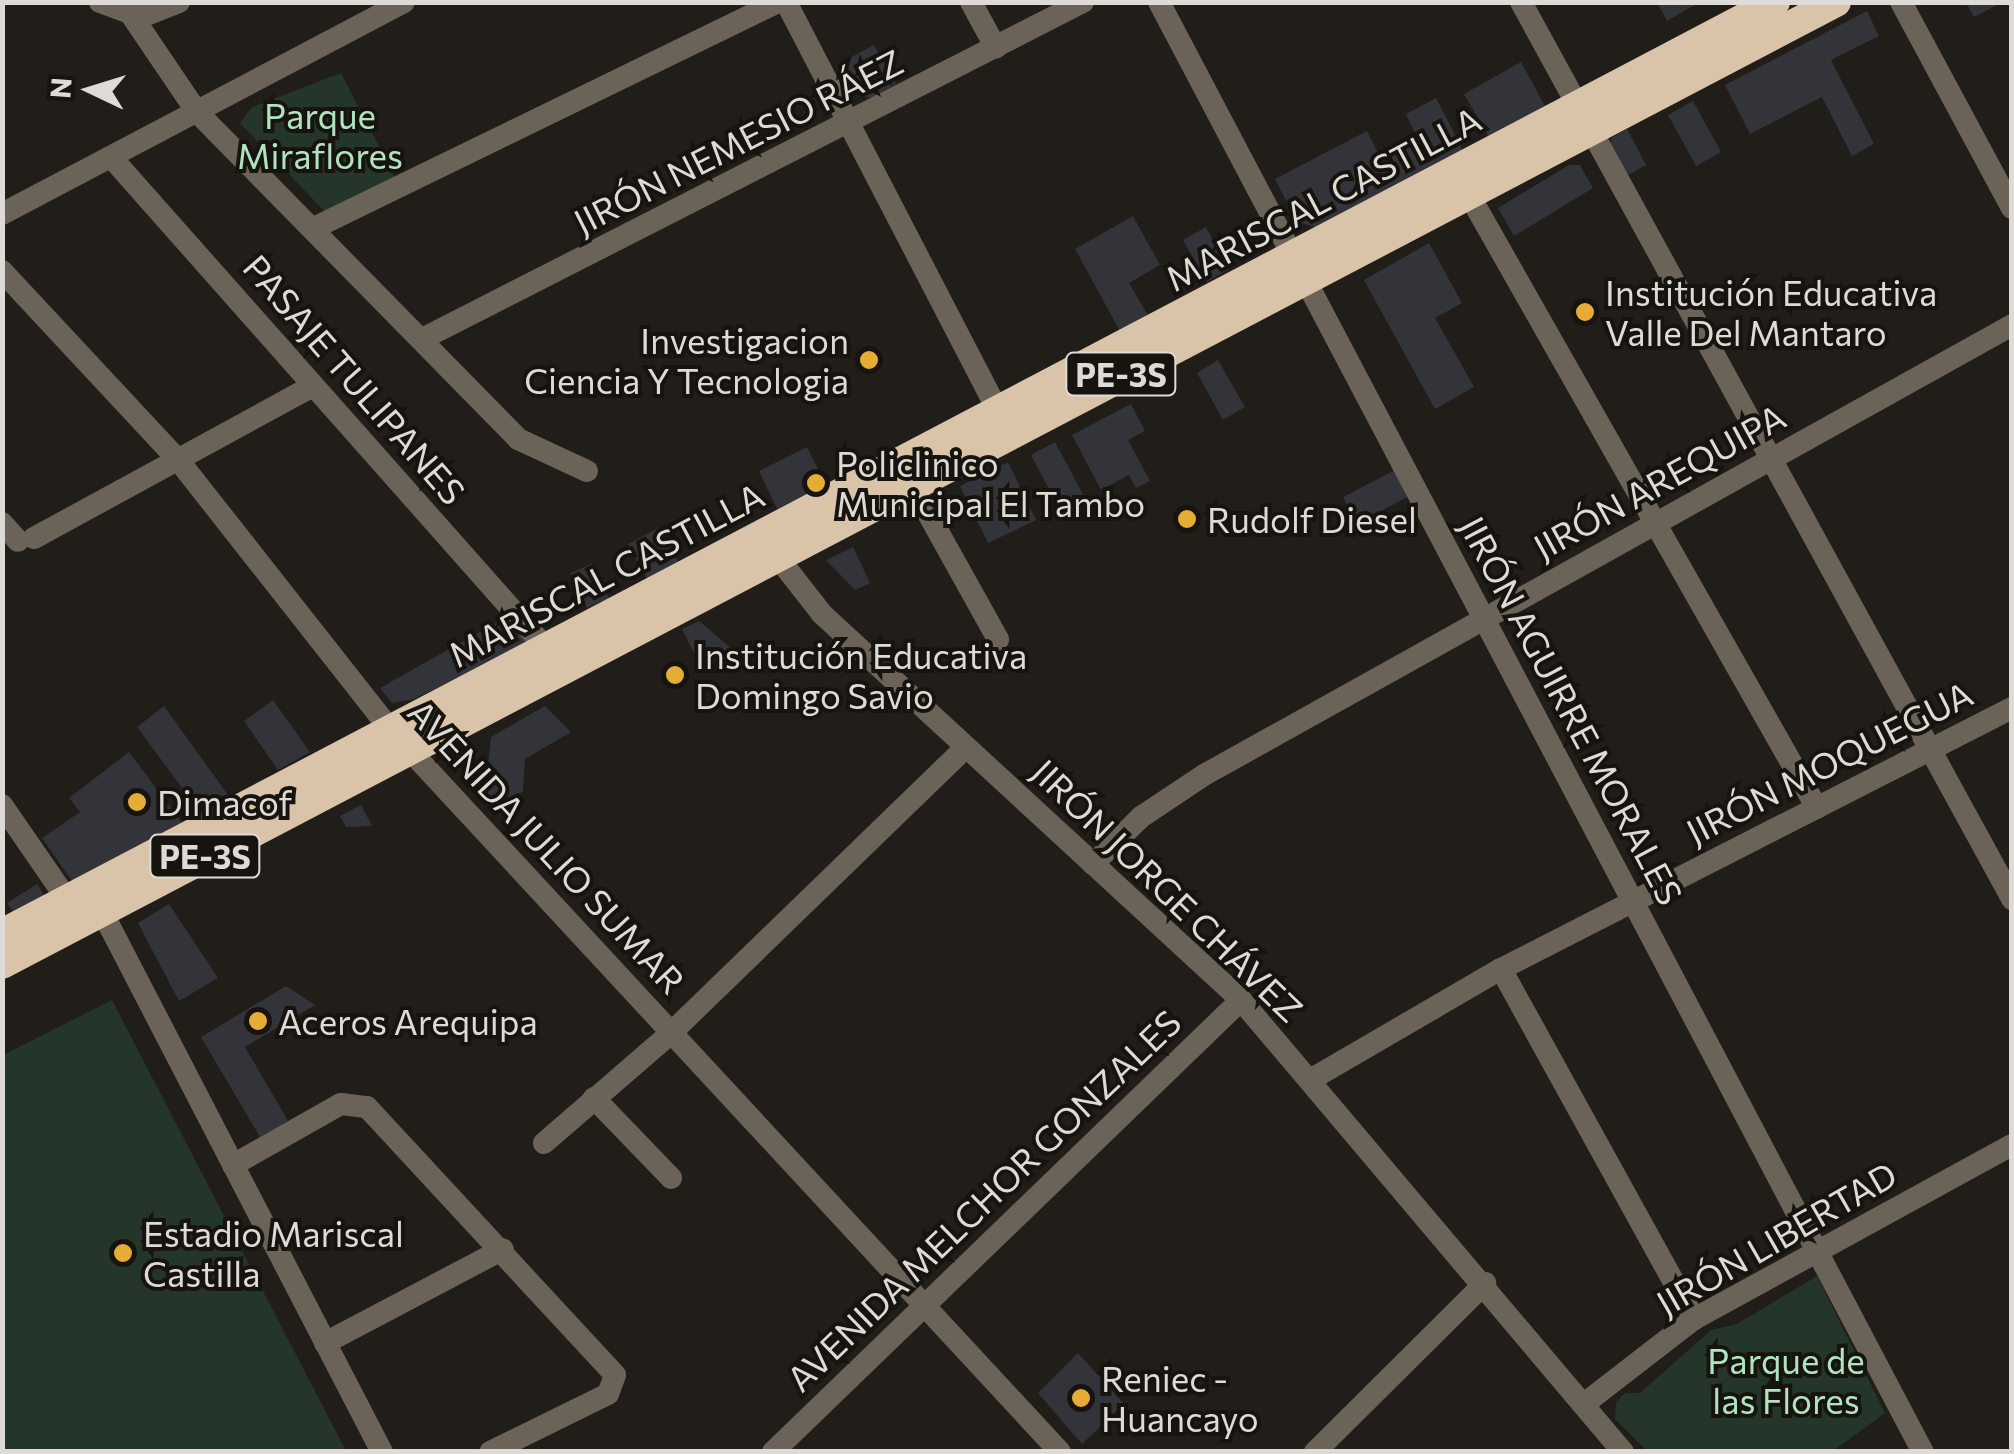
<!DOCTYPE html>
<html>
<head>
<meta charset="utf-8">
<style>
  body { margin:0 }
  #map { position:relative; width:2014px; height:1454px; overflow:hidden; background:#211d18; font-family:Commissioner,sans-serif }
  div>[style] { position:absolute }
  .green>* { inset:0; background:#243629 }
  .building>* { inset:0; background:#33333a }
  .minor>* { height:22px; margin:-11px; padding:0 11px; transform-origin:11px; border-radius:11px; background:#6b6258 }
  .highway>* { height:30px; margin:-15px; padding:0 15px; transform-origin:15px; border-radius:15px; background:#dac4a9 }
  .dots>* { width:28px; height:28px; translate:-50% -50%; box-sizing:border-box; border:5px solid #17140f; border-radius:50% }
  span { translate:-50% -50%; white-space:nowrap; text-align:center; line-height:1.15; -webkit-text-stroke:8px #17140f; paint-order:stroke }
  .shield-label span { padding:2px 8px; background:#17140f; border:2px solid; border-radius:8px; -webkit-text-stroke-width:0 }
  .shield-label { font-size:32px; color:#dedbd7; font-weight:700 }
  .park-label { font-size:35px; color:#b1e4be }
  .street-label { font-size:35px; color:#dedbd7 }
  .poi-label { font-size:35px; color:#dedbd7 }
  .left { translate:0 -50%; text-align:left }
  .right { translate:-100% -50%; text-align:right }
  .frame { position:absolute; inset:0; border:5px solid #dedbd7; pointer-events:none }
  .north { position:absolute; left:40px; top:40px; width:100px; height:100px; -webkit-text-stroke:8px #17140f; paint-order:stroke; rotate:274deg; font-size:28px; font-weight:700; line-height:40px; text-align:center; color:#dedbd7 }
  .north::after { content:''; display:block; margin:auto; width:35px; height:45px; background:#dedbd7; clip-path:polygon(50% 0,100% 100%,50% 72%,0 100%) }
</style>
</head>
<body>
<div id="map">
  <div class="green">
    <i style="clip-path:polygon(341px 73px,397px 181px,328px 215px,240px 123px,252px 107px)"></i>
    <i style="clip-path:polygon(112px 1000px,346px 1451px,3px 1451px,3px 1055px)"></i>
    <i style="clip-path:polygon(1817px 1276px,1885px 1413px,1833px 1451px,1647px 1451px,1615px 1419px,1616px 1402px,1625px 1393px,1640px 1393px,1711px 1330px,1737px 1324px)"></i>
  </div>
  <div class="building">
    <i style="clip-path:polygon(1657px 2px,1700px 2px,1667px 21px)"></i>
    <i style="clip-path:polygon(1966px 2px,2003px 2px,1974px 17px)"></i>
    <i style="clip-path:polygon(1867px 11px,1879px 36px,1831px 60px,1874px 144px,1852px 156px,1822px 97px,1750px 134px,1725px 85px)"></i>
    <i style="clip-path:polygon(874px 45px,896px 84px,871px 98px,862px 96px,844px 61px)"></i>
    <i style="clip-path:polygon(1521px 62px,1546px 108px,1490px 139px,1464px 94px)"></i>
    <i style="clip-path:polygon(1436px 98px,1464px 152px,1318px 228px,1297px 222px,1275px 179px,1367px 131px,1378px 153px,1415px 134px,1406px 114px)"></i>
    <i style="clip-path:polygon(1693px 101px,1721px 152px,1696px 166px,1668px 115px)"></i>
    <i style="clip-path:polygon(1627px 129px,1646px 165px,1625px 177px,1611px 153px,1611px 138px)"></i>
    <i style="clip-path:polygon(1569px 165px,1580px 165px,1593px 188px,1514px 236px,1498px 208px)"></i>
    <i style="clip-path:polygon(1133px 216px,1160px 265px,1129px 283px,1148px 315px,1120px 331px,1075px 249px)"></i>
    <i style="clip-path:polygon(1206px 227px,1229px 269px,1207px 282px,1183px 240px)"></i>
    <i style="clip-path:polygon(1429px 243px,1462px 303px,1435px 318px,1474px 387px,1435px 409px,1364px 280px)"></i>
    <i style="clip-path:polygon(1218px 360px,1245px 407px,1223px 420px,1197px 373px)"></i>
    <i style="clip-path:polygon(1131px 404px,1145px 431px,1128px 440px,1150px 481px,1136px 488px,1129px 475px,1101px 490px,1072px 435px)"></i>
    <i style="clip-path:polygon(1055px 442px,1087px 502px,1063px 516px,1031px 455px)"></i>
    <i style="clip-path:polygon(807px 447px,826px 485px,777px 509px,759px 471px)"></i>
    <i style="clip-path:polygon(1008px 462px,1036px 520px,988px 543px,960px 486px)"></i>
    <i style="clip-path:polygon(1395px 470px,1409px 496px,1357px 524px,1343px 497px)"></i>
    <i style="clip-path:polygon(660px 527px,678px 562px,647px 579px,628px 544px)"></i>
    <i style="clip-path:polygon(853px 547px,870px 583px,855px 590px,826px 560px)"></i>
    <i style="clip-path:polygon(593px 563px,609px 598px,587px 608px,571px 573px)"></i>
    <i style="clip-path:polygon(508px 616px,533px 642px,414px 699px,392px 703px,380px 688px)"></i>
    <i style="clip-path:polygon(699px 621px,733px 650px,702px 669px,682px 629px)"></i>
    <i style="clip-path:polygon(273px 700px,310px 752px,278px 770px,244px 721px)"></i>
    <i style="clip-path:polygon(164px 706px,228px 795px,199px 811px,137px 727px)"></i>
    <i style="clip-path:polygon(545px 706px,571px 732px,525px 759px,523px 791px,496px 813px,484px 800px,491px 737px)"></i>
    <i style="clip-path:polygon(129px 752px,183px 824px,74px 884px,42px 838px,80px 812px,69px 798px)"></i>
    <i style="clip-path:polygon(361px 805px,372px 826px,346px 827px,340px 816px)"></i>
    <i style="clip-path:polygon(37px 884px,48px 902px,19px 921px,7px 903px)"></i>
    <i style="clip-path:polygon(169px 904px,218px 978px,179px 1001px,138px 923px)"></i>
    <i style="clip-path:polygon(286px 986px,315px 1005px,245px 1047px,288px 1121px,260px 1137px,201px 1037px)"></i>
    <i style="clip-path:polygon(1078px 1353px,1124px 1404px,1082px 1444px,1038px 1393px)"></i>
  </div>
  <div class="minor">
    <i style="left:100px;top:2px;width:44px;rotate:20.1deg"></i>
    <i style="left:141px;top:17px;width:41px;rotate:-21.5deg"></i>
    <i style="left:786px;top:2px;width:472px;rotate:62.6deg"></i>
    <i style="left:971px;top:2px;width:52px;rotate:61.5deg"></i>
    <i style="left:1159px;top:2px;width:1639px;rotate:62.22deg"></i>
    <i style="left:1521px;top:2px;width:1023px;rotate:61.3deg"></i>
    <i style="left:1901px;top:2px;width:234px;rotate:61.7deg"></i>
    <i style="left:132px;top:16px;width:116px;rotate:55.9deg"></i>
    <i style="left:197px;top:112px;width:458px;rotate:45.5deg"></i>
    <i style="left:518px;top:439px;width:76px;rotate:24.9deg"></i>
    <i style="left:111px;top:157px;width:656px;rotate:48.46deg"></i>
    <i style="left:1468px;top:193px;width:707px;rotate:60.43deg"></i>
    <i style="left:2px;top:214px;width:454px;rotate:-27.8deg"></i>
    <i style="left:314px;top:228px;width:516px;rotate:-25.97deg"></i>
    <i style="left:2px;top:271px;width:260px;rotate:47deg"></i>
    <i style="left:179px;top:461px;width:342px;rotate:51.8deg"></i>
    <i style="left:391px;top:730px;width:984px;rotate:47.18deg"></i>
    <i style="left:424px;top:338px;width:740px;rotate:-27.02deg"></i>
    <i style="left:911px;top:483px;width:179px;rotate:60.9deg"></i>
    <i style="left:2px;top:523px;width:24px;rotate:48deg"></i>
    <i style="left:34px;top:538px;width:318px;rotate:-28.6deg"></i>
    <i style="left:769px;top:546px;width:86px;rotate:52.1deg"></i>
    <i style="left:822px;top:614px;width:570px;rotate:42.65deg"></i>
    <i style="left:1241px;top:1000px;width:592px;rotate:49.8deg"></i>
    <i style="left:2px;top:805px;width:129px;rotate:55.4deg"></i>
    <i style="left:1093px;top:864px;width:67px;rotate:-44.4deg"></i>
    <i style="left:1141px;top:817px;width:76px;rotate:-33.7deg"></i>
    <i style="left:1204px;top:775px;width:925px;rotate:-29.11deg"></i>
    <i style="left:96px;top:900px;width:622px;rotate:62.61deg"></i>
    <i style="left:1501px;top:969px;width:400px;rotate:61.1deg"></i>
    <i style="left:1310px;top:1080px;width:221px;rotate:-30.2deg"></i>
    <i style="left:1501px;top:969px;width:574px;rotate:-27.06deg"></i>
    <i style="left:594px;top:1098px;width:111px;rotate:46.1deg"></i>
    <i style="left:544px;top:1143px;width:169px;rotate:-40.9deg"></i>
    <i style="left:672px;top:1032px;width:409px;rotate:-44.1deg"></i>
    <i style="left:233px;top:1165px;width:124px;rotate:-29.5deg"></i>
    <i style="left:341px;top:1104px;width:26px;rotate:7deg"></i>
    <i style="left:367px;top:1107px;width:365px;rotate:47.2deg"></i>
    <i style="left:615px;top:1375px;width:20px;rotate:110deg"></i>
    <i style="left:608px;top:1394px;width:131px;rotate:153.8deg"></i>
    <i style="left:325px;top:1343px;width:201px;rotate:-27.8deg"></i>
    <i style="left:1584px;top:1404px;width:139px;rotate:-37.7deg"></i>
    <i style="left:1694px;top:1319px;width:362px;rotate:-28.7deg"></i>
    <i style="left:773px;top:1452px;width:651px;rotate:-44deg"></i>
    <i style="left:1315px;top:1452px;width:240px;rotate:-44.8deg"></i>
  </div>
  <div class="highway">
    <i style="left:2px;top:934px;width:2003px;rotate:-27.73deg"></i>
    <i style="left:2px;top:964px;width:2071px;rotate:-27.68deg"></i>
  </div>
  <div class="dots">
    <i style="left:1585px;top:312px;background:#e6ad36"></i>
    <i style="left:869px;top:360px;background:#e6ad36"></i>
    <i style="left:816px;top:483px;background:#e6ad36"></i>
    <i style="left:1187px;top:519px;background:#e6ad36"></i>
    <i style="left:675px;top:675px;background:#e6ad36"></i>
    <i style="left:137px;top:802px;background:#e6ad36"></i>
    <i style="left:258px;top:1021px;background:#e6ad36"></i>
    <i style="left:123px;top:1253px;background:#e6ad36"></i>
    <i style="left:1081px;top:1398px;background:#e6ad36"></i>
  </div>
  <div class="shield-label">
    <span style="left:1121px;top:374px">PE-3S</span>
    <span style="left:205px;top:856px">PE-3S</span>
  </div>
  <div class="park-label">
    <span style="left:320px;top:135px">Parque<br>Miraflores</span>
    <span style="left:1786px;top:1380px">Parque de<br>las Flores</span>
  </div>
  <div class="street-label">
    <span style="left:738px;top:141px;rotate:-27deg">JIRÓN NEMESIO RÁEZ</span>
    <span style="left:1323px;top:198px;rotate:-28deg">MARISCAL CASTILLA</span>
    <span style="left:355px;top:379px;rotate:49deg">PASAJE TULIPANES</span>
    <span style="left:1659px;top:481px;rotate:-29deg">JIRÓN AREQUIPA</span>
    <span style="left:606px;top:574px;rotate:-28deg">MARISCAL CASTILLA</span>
    <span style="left:1572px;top:710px;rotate:62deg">JIRÓN AGUIRRE MORALES</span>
    <span style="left:1829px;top:762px;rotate:-27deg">JIRÓN MOQUEGUA</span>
    <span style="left:547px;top:846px;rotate:47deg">AVENIDA JULIO SUMAR</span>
    <span style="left:1168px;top:890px;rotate:44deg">JIRÓN JORGE CHÁVEZ</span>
    <span style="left:983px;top:1200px;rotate:-44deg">AVENIDA MELCHOR GONZALES</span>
    <span style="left:1776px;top:1238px;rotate:-30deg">JIRÓN LIBERTAD</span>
  </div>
  <div class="poi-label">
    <span class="left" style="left:1605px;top:312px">Institución Educativa<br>Valle Del Mantaro</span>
    <span class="right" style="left:849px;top:360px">Investigacion<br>Ciencia Y Tecnologia</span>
    <span class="left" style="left:836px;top:483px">Policlinico<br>Municipal El Tambo</span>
    <span class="left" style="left:1207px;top:519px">Rudolf Diesel</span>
    <span class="left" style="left:695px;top:675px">Institución Educativa<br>Domingo Savio</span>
    <span class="left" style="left:157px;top:802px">Dimacof</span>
    <span class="left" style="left:278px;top:1021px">Aceros Arequipa</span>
    <span class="left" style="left:143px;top:1253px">Estadio Mariscal<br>Castilla</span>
    <span class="left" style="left:1101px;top:1398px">Reniec -<br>Huancayo</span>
  </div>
  <div class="frame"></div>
  <div class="north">N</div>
</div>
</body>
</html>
